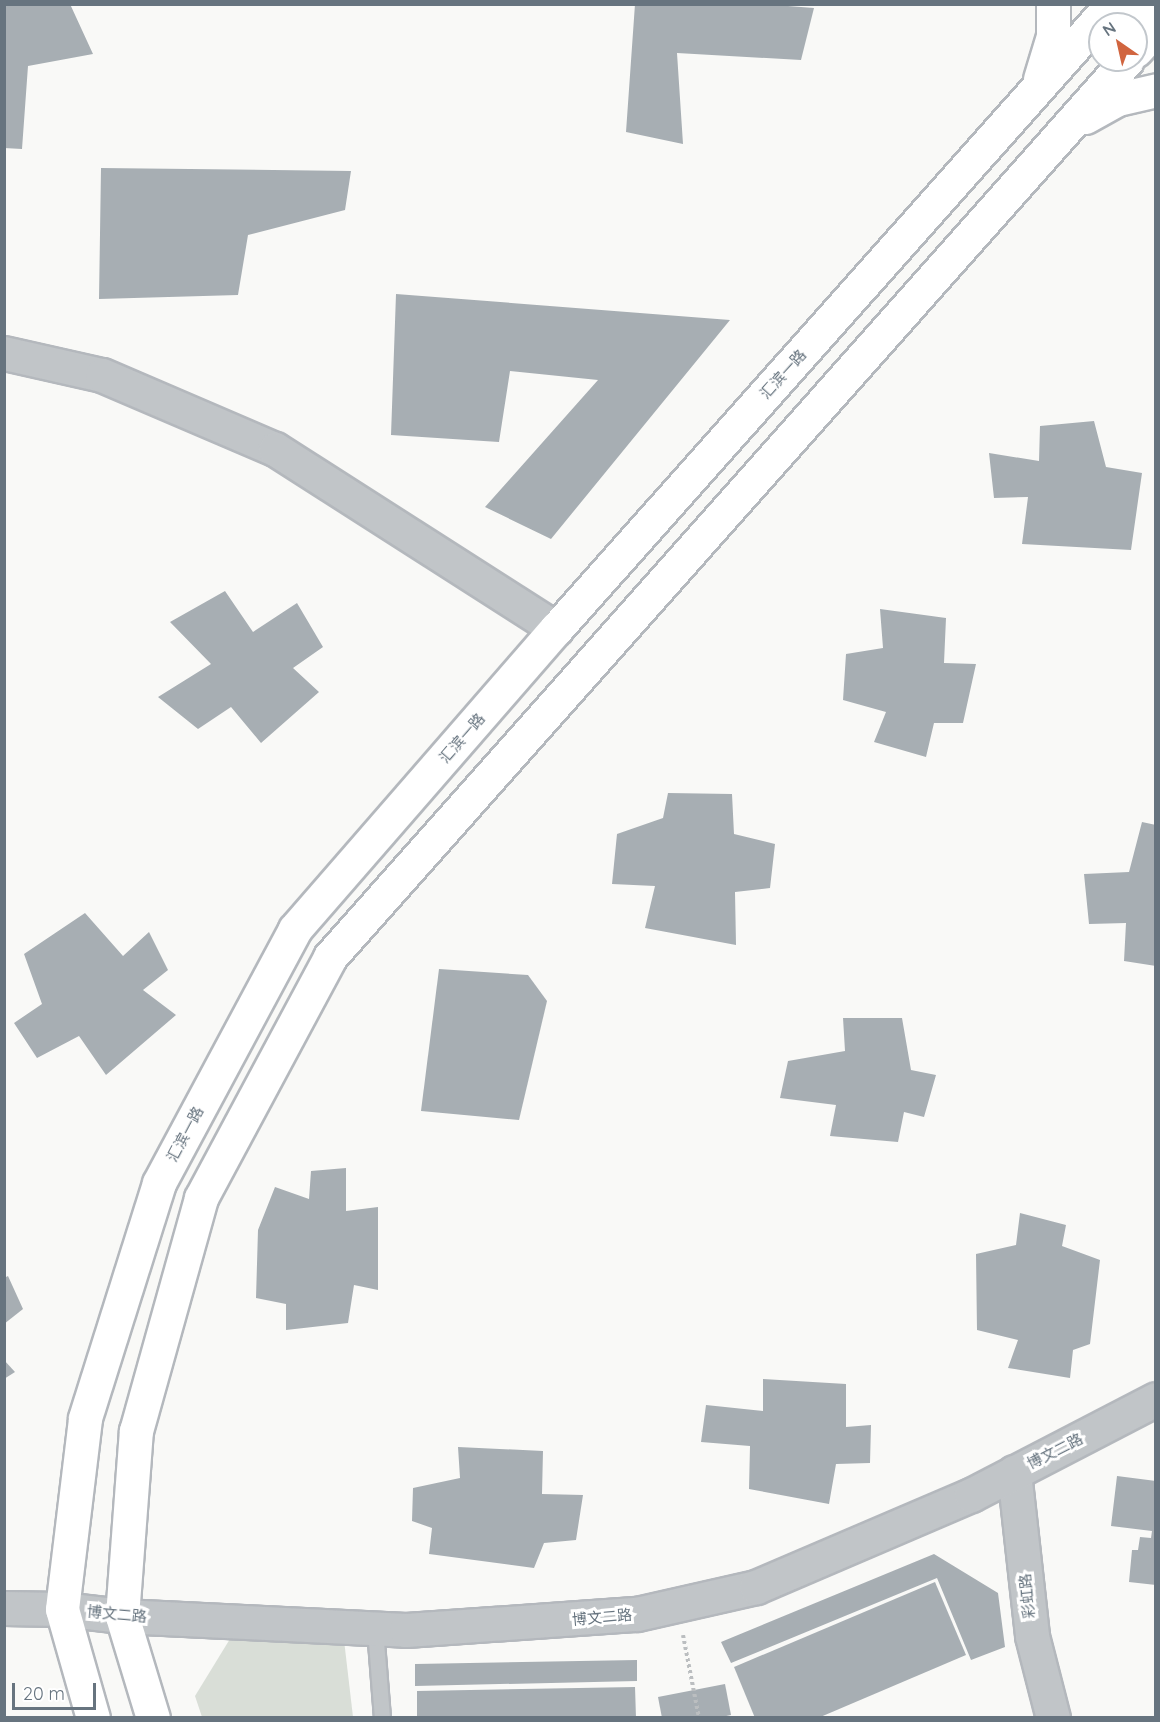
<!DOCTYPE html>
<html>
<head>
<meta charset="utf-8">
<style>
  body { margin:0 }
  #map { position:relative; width:1160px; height:1722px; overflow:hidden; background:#f9f9f7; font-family:Quicksand,"Noto Sans SC",sans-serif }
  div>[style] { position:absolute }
  .green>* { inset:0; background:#d9ded7 }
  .building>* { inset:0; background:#a7aeb3 }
  .path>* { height:4px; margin-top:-2px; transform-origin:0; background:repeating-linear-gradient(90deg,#bbbec0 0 3px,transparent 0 6px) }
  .roads { filter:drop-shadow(2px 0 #b4b8bd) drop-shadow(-2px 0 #b4b8bd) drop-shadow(0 2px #b4b8bd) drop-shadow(0 -2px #b4b8bd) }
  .service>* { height:15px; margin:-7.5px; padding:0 7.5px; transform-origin:7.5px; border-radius:7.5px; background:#c1c5c8 }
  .tertiary>* { height:33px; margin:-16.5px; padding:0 16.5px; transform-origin:16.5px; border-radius:16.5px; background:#c1c5c8 }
  .secondary>* { height:33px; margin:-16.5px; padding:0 16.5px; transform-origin:16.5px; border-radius:16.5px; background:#fff }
  .primary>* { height:33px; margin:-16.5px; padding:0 16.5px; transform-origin:16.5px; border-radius:16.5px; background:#fff }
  span { translate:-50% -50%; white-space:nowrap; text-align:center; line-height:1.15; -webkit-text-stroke:6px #fff; paint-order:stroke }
  .street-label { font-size:15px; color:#67747f }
  .frame { position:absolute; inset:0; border:6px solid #67747f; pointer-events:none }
  .north { position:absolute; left:1088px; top:12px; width:60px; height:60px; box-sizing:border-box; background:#fff; border:2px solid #c2c7cc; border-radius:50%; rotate:326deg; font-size:16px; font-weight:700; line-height:24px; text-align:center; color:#67747f }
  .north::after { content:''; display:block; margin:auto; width:21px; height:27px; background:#d1653f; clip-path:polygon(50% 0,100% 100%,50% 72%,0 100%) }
  .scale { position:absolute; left:12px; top:1683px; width:84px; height:27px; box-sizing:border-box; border:3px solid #67747f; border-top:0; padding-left:8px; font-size:18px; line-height:21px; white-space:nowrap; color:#67747f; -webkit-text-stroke:4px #fff; paint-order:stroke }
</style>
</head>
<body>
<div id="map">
  <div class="green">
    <i style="clip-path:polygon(233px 1634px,344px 1640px,353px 1717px,202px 1717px,195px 1696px)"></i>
  </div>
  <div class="building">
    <i style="clip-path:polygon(4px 4px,70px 4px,93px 54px,28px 66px,22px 149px,4px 148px)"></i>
    <i style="clip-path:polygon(635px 4px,761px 4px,814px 8px,801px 60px,677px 53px,683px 144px,626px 132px)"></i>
    <i style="clip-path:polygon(101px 168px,351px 171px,345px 210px,248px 235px,238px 295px,99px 299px)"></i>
    <i style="clip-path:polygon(396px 294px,730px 320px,551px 539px,485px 507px,598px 380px,510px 371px,499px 442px,391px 435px)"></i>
    <i style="clip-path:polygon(1094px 421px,1106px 467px,1142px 473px,1131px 550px,1022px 544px,1028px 497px,994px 498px,989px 453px,1039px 461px,1040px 426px)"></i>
    <i style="clip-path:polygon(225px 591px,253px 632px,297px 603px,323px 647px,293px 668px,319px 692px,261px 743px,231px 707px,198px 729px,158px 697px,211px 664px,170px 622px)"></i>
    <i style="clip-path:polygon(880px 609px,946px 618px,944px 663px,976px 664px,963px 723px,934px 723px,926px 757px,874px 742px,886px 712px,843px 700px,846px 654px,883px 648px)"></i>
    <i style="clip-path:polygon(668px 793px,732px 794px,734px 834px,775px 844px,770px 888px,735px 892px,736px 945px,645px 928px,655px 886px,612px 884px,617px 834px,663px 818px)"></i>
    <i style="clip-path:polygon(1142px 822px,1156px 825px,1156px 966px,1124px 961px,1126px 923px,1089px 924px,1084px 874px,1129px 872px)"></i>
    <i style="clip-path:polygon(85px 913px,123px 956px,149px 932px,168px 970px,143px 990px,176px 1015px,106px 1075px,79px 1036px,37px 1058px,14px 1023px,42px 1004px,24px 954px)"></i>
    <i style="clip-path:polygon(439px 969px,528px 975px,547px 1001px,519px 1120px,421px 1111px)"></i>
    <i style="clip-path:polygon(843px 1018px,902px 1018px,911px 1070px,936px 1075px,924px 1117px,904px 1112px,898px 1142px,830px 1136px,836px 1105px,780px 1098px,788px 1061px,845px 1051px)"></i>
    <i style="clip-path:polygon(346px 1168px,346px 1211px,378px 1207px,378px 1290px,354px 1285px,348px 1323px,286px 1330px,286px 1304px,256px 1298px,258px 1230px,275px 1187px,309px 1199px,311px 1171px)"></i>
    <i style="clip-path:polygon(1020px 1213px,1066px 1225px,1062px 1246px,1100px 1260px,1090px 1344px,1073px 1350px,1070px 1378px,1008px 1368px,1018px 1340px,977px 1330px,976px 1254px,1016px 1245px)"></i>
    <i style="clip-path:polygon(8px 1276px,23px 1309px,4px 1324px,4px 1278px)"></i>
    <i style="clip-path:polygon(4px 1360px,15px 1372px,4px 1379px)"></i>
    <i style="clip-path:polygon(763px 1379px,846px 1384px,846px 1427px,871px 1425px,870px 1463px,836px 1464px,829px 1504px,749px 1489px,750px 1446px,701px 1442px,706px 1405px,763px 1411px)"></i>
    <i style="clip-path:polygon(458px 1447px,543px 1451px,542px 1494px,583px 1495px,576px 1540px,544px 1543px,534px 1568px,429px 1554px,432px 1528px,412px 1521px,413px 1488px,460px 1478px)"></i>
    <i style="clip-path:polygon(1117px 1476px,1156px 1481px,1156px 1585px,1129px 1582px,1132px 1550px,1138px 1550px,1140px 1537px,1151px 1538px,1152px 1531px,1111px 1526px)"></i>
    <i style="clip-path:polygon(934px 1554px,998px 1593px,1005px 1647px,971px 1660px,937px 1578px,731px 1663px,721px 1642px)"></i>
    <i style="clip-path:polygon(935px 1582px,966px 1655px,818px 1718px,755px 1718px,734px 1667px)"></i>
    <i style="clip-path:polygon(637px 1660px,637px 1681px,415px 1686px,415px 1664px)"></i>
    <i style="clip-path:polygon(725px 1684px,731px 1715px,717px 1718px,662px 1718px,658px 1697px)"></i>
    <i style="clip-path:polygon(635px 1687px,636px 1718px,417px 1718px,417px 1691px)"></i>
  </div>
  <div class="path">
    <i style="left:683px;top:1635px;width:85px;rotate:79.1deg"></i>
  </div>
  <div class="roads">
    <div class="service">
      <i style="left:375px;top:1629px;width:89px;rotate:85.5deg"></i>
    </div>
    <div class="tertiary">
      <i style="left:4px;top:353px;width:100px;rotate:12.7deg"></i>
      <i style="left:102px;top:375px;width:188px;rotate:23.2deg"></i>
      <i style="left:275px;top:449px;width:334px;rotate:32.6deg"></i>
      <i style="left:1014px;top:1472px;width:165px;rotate:83.7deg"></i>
      <i style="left:1032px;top:1636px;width:85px;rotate:75.6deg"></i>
      <i style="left:4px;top:1608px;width:58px;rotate:1deg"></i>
      <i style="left:62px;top:1609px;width:60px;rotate:6.7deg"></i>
      <i style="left:122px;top:1616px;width:284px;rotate:2.8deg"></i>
      <i style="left:406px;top:1630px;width:232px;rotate:-4deg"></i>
      <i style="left:637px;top:1614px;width:122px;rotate:-12.8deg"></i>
      <i style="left:756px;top:1587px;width:234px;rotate:-23.2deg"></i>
      <i style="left:971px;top:1495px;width:208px;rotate:-27.4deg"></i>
    </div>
    <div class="secondary">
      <i style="left:1132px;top:4px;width:32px;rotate:41deg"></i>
    </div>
    <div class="primary">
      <i style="left:1136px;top:50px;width:30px;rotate:-48deg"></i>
      <i style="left:1040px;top:79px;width:45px;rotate:-73.2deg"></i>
      <i style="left:1053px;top:36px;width:32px;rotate:-90deg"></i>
      <i style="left:1085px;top:117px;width:38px;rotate:-29deg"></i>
      <i style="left:1118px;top:99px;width:39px;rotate:-13deg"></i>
      <i style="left:93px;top:1718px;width:113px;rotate:-105.9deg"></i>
      <i style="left:62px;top:1609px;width:192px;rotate:-83.1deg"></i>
      <i style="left:85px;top:1418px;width:246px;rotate:-72.5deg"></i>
      <i style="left:159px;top:1183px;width:288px;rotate:-61.8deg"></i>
      <i style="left:295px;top:929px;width:398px;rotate:-49deg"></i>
      <i style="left:556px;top:629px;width:837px;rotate:-48.34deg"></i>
      <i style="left:153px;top:1718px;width:107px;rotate:-106.9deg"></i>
      <i style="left:122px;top:1616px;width:186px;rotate:-85.7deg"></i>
      <i style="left:136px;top:1431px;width:242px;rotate:-74.4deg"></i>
      <i style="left:201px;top:1198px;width:273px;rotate:-61.8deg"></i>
      <i style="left:330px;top:957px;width:1200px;rotate:-48.38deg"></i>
    </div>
  </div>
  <div class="street-label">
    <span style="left:783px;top:374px;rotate:-48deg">汇滨一路</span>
    <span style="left:462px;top:738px;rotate:-49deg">汇滨一路</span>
    <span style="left:185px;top:1134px;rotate:-62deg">汇滨一路</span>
    <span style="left:1055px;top:1451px;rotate:-27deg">博文二路</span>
    <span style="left:1027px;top:1596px;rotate:-96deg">彩虹路</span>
    <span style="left:117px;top:1614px;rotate:5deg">博文二路</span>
    <span style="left:602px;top:1617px;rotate:-5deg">博文二路</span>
  </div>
  <div class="frame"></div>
  <div class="north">N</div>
  <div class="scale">20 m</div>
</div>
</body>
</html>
